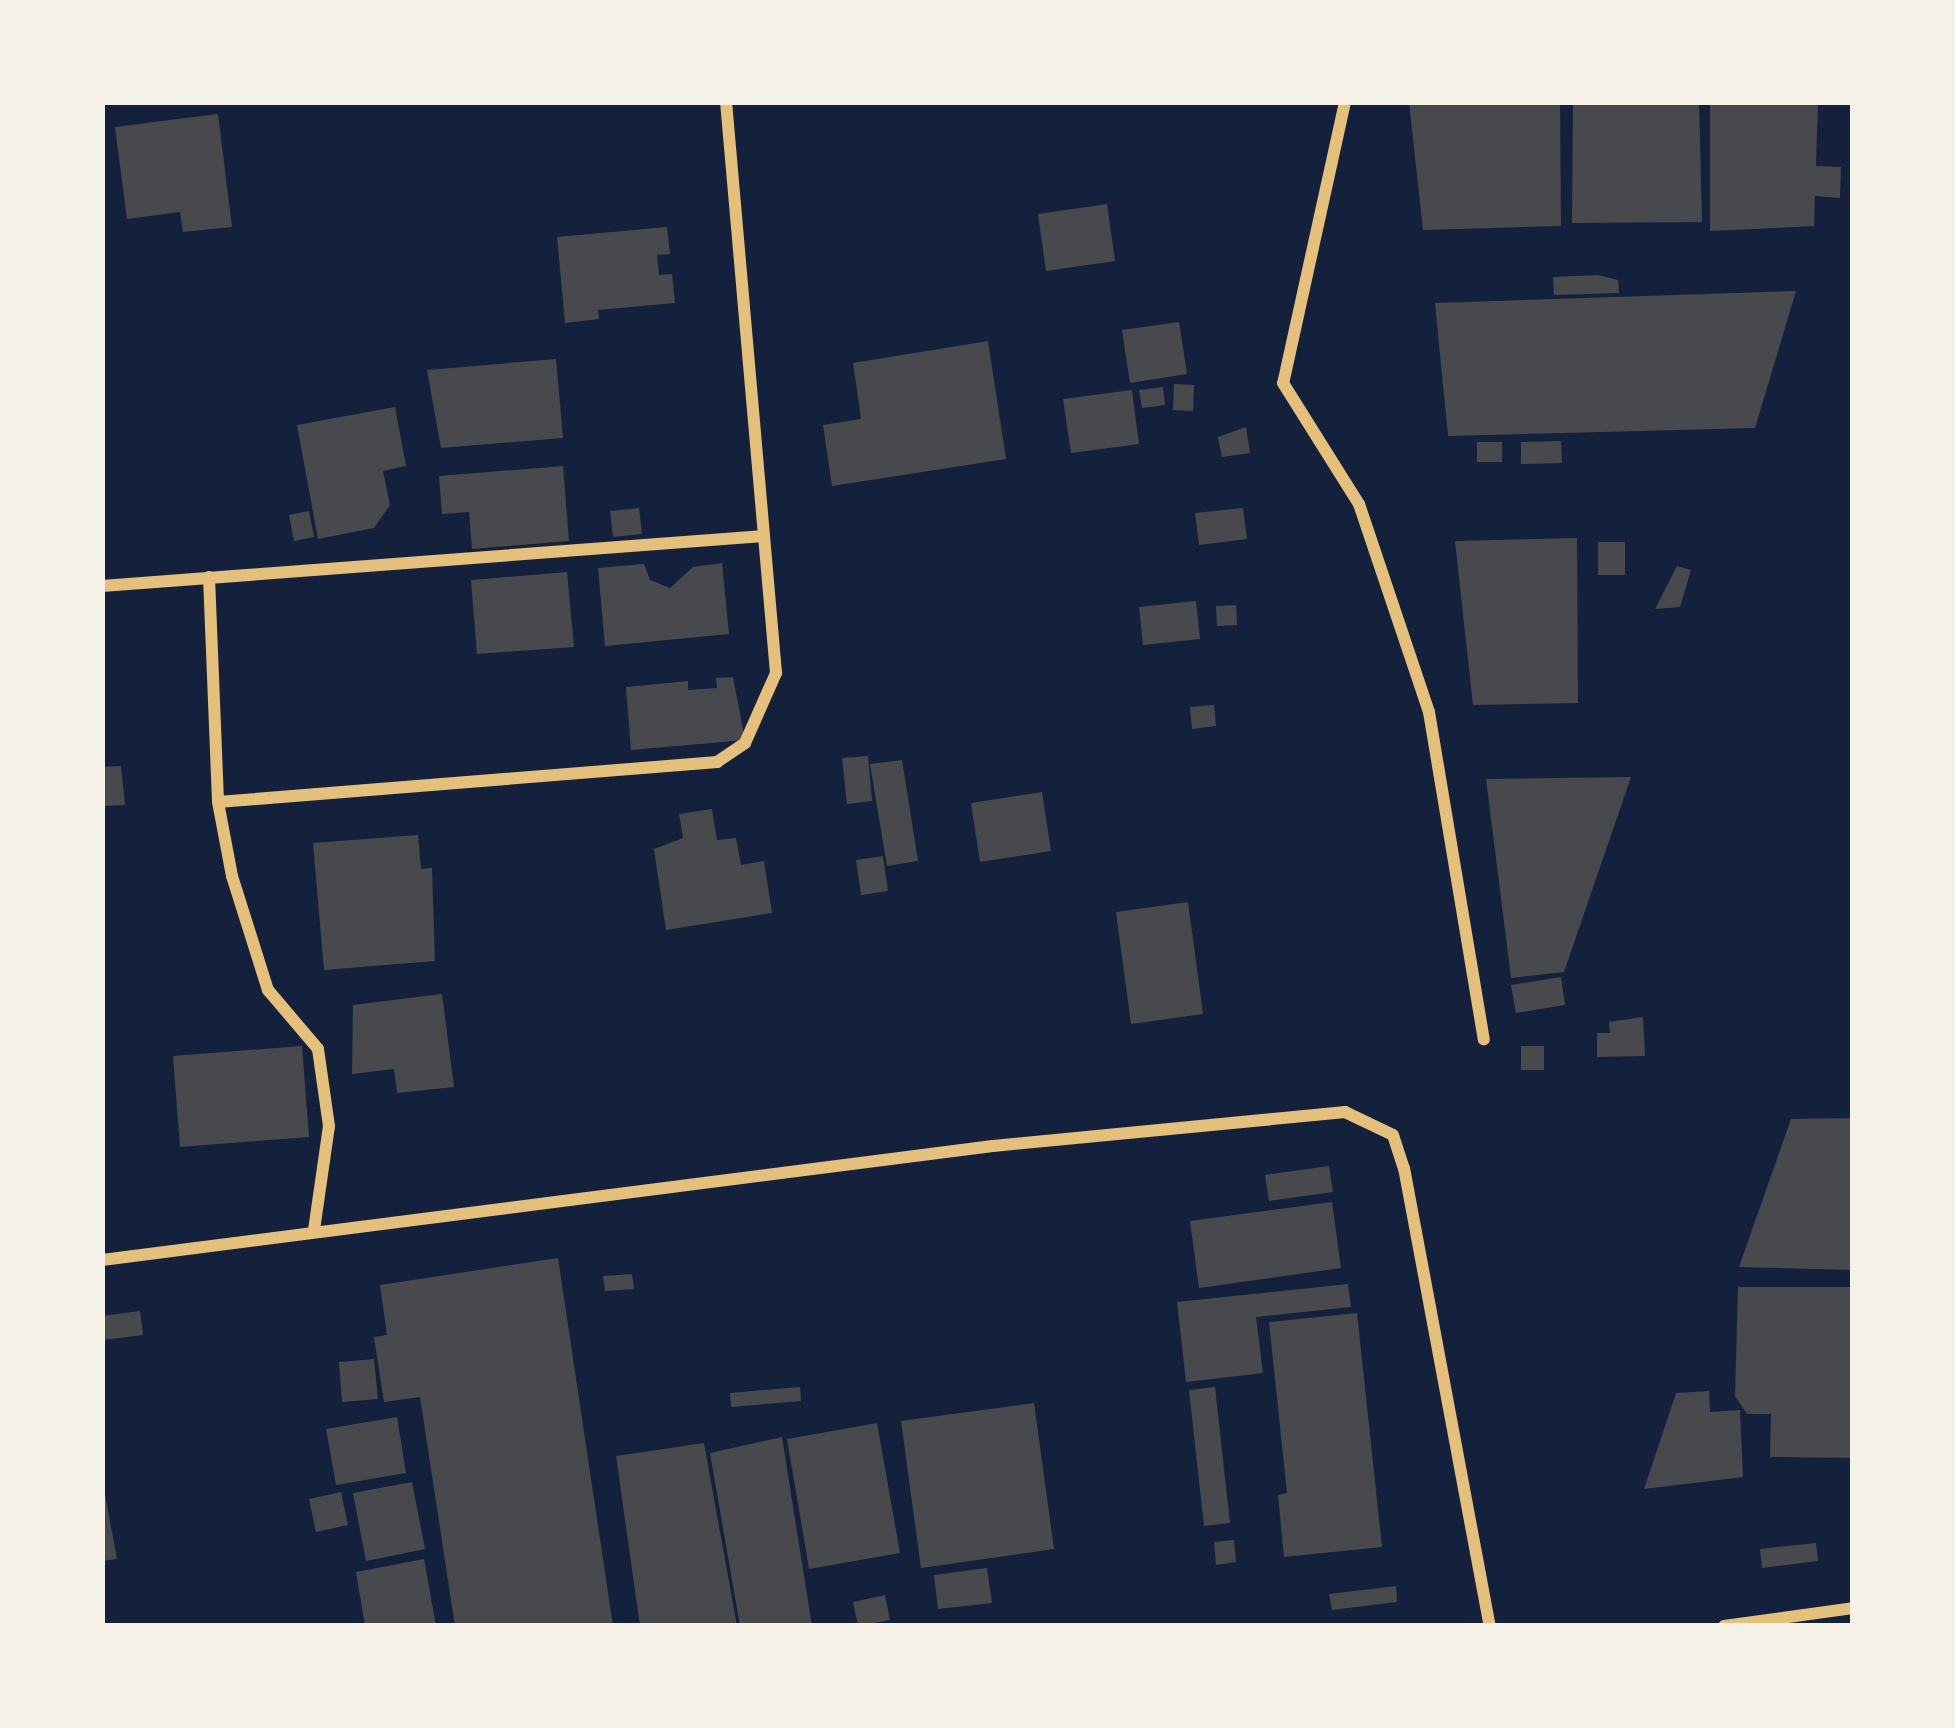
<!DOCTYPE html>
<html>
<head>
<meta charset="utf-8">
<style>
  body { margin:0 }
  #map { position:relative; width:1955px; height:1728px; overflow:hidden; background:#14213d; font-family:"PT Sans Narrow",sans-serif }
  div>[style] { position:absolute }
  .building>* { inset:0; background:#48494c }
  .minor>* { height:12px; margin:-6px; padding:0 6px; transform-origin:6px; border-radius:6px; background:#e5c07b }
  span { translate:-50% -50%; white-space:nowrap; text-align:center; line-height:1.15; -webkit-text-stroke:12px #f6f1e7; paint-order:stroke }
  .frame { position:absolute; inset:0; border:105px solid #f6f1e7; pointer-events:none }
</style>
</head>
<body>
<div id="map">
  <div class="building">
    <i style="clip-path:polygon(1409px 102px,1560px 102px,1561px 226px,1423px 230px)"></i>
    <i style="clip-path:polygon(1573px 102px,1699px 102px,1702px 222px,1572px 223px)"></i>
    <i style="clip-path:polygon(1710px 102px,1818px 102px,1816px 166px,1841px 167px,1840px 198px,1815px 196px,1814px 226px,1710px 231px)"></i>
    <i style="clip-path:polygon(218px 114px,232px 227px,183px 232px,180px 212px,127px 219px,115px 127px)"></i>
    <i style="clip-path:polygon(1107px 204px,1115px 261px,1046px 271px,1038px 214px)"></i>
    <i style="clip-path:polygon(667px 227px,670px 254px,657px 255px,659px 275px,672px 274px,675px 303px,598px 310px,599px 319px,565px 323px,557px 237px)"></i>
    <i style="clip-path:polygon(1598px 275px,1618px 280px,1619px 293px,1554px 295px,1553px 277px)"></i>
    <i style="clip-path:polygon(1796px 291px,1755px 428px,1448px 436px,1435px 303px)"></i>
    <i style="clip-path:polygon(1179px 322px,1187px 374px,1130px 383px,1122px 330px)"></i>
    <i style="clip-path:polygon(988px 341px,1006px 459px,832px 486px,823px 425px,861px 419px,853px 363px)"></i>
    <i style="clip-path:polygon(556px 359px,563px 438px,441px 448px,427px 370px)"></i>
    <i style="clip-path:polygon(1174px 384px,1194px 385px,1193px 411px,1173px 410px)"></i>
    <i style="clip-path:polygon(1163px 387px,1165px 405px,1142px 408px,1139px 390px)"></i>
    <i style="clip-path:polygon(1132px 390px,1139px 444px,1071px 453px,1063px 399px)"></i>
    <i style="clip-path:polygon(395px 407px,406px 466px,383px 471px,390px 505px,374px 528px,318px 539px,297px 425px)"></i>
    <i style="clip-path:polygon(1246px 427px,1250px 453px,1222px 457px,1218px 437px)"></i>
    <i style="clip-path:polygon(1561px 441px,1562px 463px,1521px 464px,1521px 442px)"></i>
    <i style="clip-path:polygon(1477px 442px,1502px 442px,1502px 462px,1477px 462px)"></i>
    <i style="clip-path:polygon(563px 466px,569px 541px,472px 549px,469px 512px,442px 514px,439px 476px)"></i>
    <i style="clip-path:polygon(639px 508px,642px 534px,613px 537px,610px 511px)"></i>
    <i style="clip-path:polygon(1243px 508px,1247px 539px,1199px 545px,1195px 513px)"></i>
    <i style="clip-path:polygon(309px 511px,314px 537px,294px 541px,289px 515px)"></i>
    <i style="clip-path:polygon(1577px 538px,1578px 703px,1473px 705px,1455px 541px)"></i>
    <i style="clip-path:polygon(1598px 542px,1625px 542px,1625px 575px,1598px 575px)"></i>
    <i style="clip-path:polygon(722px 563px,729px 634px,605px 646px,598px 568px,644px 564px,650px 580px,670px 588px,693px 567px)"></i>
    <i style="clip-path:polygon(1677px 566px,1691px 570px,1680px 607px,1655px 609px)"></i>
    <i style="clip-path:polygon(567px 572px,574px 647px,477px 654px,471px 580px)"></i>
    <i style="clip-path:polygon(1196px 601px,1200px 639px,1143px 645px,1139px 607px)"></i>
    <i style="clip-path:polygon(1236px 605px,1237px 625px,1217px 626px,1216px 606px)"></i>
    <i style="clip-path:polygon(733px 677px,745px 740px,631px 750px,626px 687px,688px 681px,688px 690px,717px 688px,716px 678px)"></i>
    <i style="clip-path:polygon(1214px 705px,1216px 726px,1192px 729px,1190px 707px)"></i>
    <i style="clip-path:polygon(868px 756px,872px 801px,847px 804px,842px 758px)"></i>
    <i style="clip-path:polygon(902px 760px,918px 861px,887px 866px,870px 764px)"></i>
    <i style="clip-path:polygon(121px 766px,125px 805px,102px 806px,102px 767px)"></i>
    <i style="clip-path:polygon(1631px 777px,1564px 972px,1511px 978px,1486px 779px)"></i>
    <i style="clip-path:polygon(1042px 792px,1051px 851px,980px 862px,971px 803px)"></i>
    <i style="clip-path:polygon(712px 809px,717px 840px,736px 838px,741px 865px,764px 861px,772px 913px,666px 930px,654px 849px,683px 838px,679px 814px)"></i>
    <i style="clip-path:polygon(418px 835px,421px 869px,432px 868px,435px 961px,324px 970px,313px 843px)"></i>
    <i style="clip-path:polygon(883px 856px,888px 891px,861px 895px,856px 860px)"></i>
    <i style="clip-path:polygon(1188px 902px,1203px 1014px,1131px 1024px,1116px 912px)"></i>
    <i style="clip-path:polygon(1561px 977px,1565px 1005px,1516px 1013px,1511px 985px)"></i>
    <i style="clip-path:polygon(442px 994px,454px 1087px,397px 1093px,394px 1069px,352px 1074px,353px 1005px)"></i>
    <i style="clip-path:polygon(1643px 1017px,1645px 1056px,1597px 1057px,1597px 1033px,1610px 1033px,1609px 1022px)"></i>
    <i style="clip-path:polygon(302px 1046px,309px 1137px,180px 1147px,173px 1056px)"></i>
    <i style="clip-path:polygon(1521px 1046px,1544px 1046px,1544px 1070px,1521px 1070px)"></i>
    <i style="clip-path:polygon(1853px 1118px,1853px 1270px,1739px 1267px,1791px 1119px)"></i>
    <i style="clip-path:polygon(1329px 1166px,1333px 1192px,1269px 1201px,1265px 1175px)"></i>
    <i style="clip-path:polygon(1332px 1202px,1341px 1268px,1199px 1288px,1190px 1221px)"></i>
    <i style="clip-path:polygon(558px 1258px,613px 1626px,455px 1626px,420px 1397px,384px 1402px,374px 1337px,387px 1335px,380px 1285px)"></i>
    <i style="clip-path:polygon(632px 1274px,634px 1289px,605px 1291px,603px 1276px)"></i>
    <i style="clip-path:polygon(1348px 1284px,1351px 1307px,1256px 1317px,1263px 1373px,1186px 1382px,1177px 1302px)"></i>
    <i style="clip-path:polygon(1738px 1287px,1853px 1287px,1853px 1458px,1770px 1457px,1771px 1414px,1747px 1414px,1735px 1396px)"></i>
    <i style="clip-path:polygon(140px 1311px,143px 1335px,102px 1340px,102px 1316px)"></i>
    <i style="clip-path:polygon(1357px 1313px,1382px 1547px,1284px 1557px,1278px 1495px,1287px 1493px,1269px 1322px)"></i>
    <i style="clip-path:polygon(374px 1359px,378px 1399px,342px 1402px,339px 1362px)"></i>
    <i style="clip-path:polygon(800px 1387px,801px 1401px,731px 1407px,730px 1393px)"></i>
    <i style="clip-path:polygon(1215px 1387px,1230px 1523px,1204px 1526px,1189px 1390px)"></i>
    <i style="clip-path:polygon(1709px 1391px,1710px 1412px,1740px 1410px,1743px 1477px,1644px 1489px,1676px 1393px)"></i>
    <i style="clip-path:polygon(1034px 1403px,1054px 1549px,921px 1568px,901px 1421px)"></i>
    <i style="clip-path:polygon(397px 1417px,406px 1473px,336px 1485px,326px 1429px)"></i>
    <i style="clip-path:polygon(877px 1423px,900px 1553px,809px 1569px,787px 1439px)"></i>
    <i style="clip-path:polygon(782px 1437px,812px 1626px,740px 1626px,710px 1453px)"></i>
    <i style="clip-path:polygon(704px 1443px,737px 1626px,640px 1626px,616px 1456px)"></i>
    <i style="clip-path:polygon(102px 1478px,117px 1559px,102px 1561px)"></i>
    <i style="clip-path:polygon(412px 1482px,425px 1549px,366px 1561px,353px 1493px)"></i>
    <i style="clip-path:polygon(341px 1492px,348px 1525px,316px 1532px,309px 1499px)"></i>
    <i style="clip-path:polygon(1234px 1540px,1236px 1562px,1216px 1565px,1214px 1542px)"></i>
    <i style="clip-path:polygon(1816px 1543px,1818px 1561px,1762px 1568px,1760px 1549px)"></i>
    <i style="clip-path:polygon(424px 1559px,436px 1626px,365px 1626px,356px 1572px)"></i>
    <i style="clip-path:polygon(987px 1568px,992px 1603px,938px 1609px,934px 1575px)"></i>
    <i style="clip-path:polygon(1396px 1586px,1397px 1602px,1332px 1610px,1329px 1594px)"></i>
    <i style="clip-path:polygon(885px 1595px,890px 1620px,858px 1626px,853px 1602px)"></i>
  </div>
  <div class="minor">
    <i style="left:1345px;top:102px;width:288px;rotate:102.4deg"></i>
    <i style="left:1283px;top:383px;width:143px;rotate:57.9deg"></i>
    <i style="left:1359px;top:504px;width:219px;rotate:71.4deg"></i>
    <i style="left:1429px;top:712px;width:332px;rotate:80.5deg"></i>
    <i style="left:209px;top:577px;width:225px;rotate:87.7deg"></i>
    <i style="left:218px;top:802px;width:75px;rotate:79.3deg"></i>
    <i style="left:232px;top:876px;width:120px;rotate:72.5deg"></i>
    <i style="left:268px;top:990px;width:77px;rotate:49.7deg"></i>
    <i style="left:318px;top:1049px;width:78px;rotate:81.9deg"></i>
    <i style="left:329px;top:1126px;width:105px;rotate:98.2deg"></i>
    <i style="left:102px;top:586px;width:664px;rotate:-4.32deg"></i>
    <i style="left:218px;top:802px;width:501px;rotate:-4.58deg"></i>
    <i style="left:717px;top:762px;width:34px;rotate:-34deg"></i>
    <i style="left:745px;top:743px;width:77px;rotate:-66.1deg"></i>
    <i style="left:776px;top:673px;width:573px;rotate:-95deg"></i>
    <i style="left:102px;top:1260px;width:898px;rotate:-7.29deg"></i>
    <i style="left:993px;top:1146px;width:354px;rotate:-5.5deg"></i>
    <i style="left:1345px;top:1112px;width:53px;rotate:25.6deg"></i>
    <i style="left:1393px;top:1135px;width:35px;rotate:72deg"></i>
    <i style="left:1404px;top:1168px;width:466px;rotate:79.4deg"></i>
    <i style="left:1724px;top:1626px;width:130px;rotate:-7.9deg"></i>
  </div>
  <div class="frame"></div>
</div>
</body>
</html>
